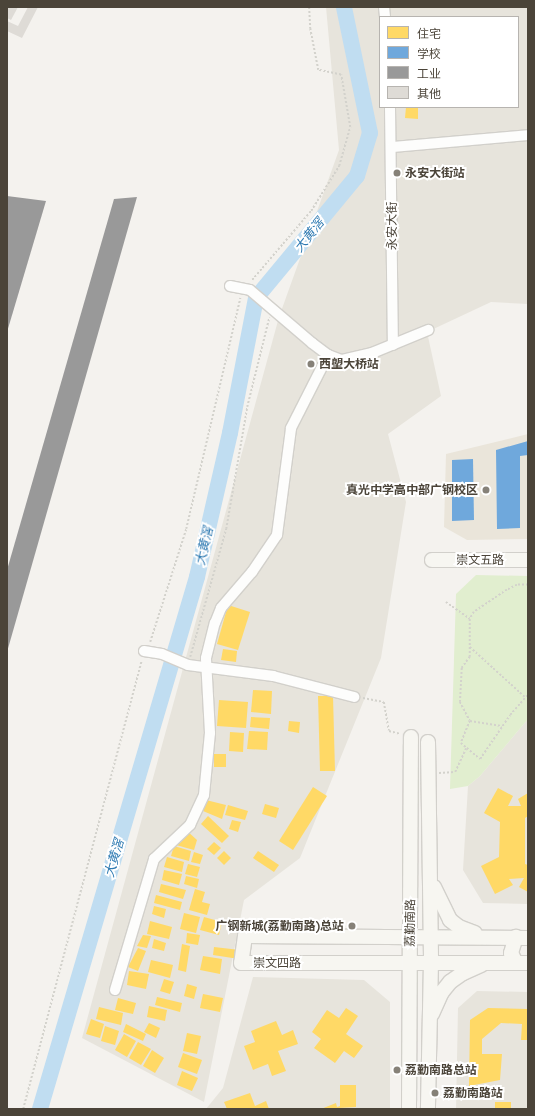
<!DOCTYPE html>
<html>
<head>
<meta charset="utf-8">
<style>
  body { margin:0 }
  #map { position:relative; width:535px; height:1116px; overflow:hidden; background:#f4f2ee; font-family:Quicksand,"Noto Sans SC",sans-serif }
  div>[style] { position:absolute }
  .residential>* { inset:0; background:#e7e4dc }
  .education>* { inset:0; background:#eae5da }
  .green>* { inset:0; background:#e1eecf }
  .homes>* { inset:0; background:#ffd966 }
  .schools>* { inset:0; background:#6fa8dc }
  .industry>* { inset:0; background:#999 }
  .river>* { height:16px; margin:-8px; padding:0 8px; transform-origin:8px; border-radius:8px; background:#c0ddf1 }
  .building>* { inset:0; background:#dedbd6 }
  .path>* { height:1.5px; margin-top:-0.75px; transform-origin:0; background:repeating-linear-gradient(90deg,#d3d2cc 0 2px,transparent 0 4px) }
  .roads { filter:drop-shadow(1px 0 #d2d0cb) drop-shadow(-1px 0 #d2d0cb) drop-shadow(0 1px #d2d0cb) drop-shadow(0 -1px #d2d0cb) }
  .street>* { height:10px; margin:-5px; padding:0 5px; transform-origin:5px; border-radius:5px; background:#fdfdfc }
  .secondary>* { height:14px; margin:-7px; padding:0 7px; transform-origin:7px; border-radius:7px; background:#f7f6f1 }
  .dots>* { width:11px; height:11px; translate:-50% -50%; box-sizing:border-box; border:2px solid #fff; border-radius:50% }
  span { translate:-50% -50%; white-space:nowrap; text-align:center; line-height:1.15; -webkit-text-stroke:4px #fff; paint-order:stroke }
  .poi-label { font-size:12px; color:#4b4439; font-weight:700 }
  .left { translate:0 -50%; text-align:left }
  .right { translate:-100% -50%; text-align:right }
  .street-label { font-size:12px; color:#4b4439 }
  .water-label { font-size:13px; color:#2e7ab2; font-style:italic }
  .frame { position:absolute; inset:0; border:8px solid #4b4439; pointer-events:none }
  .legend { position:absolute; left:379px; top:16px; width:140px; height:92px; box-sizing:border-box; background:#fff; border:1px solid #b7b4b0; margin:0; padding:5px 7px; list-style:none; font-size:12px; color:#4b4439 }
  .legend li { display:flex; align-items:center; gap:8px; height:20px }
  .legend b { width:20px; border:1px solid #b7b4b0 }
</style>
</head>
<body>
<div id="map">
  <div class="residential">
    <i style="clip-path:polygon(evenodd,326px 7px,528px 7px,528px 304px,491px 302px,427px 332px,441px 396px,388px 434px,406px 502px,381px 658px,300px 858px,244px 900px,204px 1102px,82px 1038px,279px 317px,339px 150px,326px 7px,380px 17px,518px 17px,518px 107px,380px 107px,380px 17px)"></i>
    <i style="clip-path:polygon(528px 719px,528px 904px,483px 903px,463px 870px,468px 786px,480px 776px)"></i>
    <i style="clip-path:polygon(253px 977px,364px 980px,390px 1002px,390px 1109px,206px 1109px,223px 1088px)"></i>
    <i style="clip-path:polygon(477px 991px,528px 992px,528px 1109px,456px 1109px,458px 1008px)"></i>
  </div>
  <div class="education">
    <i style="clip-path:polygon(528px 434px,528px 539px,467px 540px,444px 527px,446px 454px)"></i>
  </div>
  <div class="green">
    <i style="clip-path:polygon(476px 575px,528px 576px,528px 719px,480px 776px,468px 786px,450px 789px,456px 594px)"></i>
  </div>
  <div class="homes">
    <i style="clip-path:polygon(406px 107px,418px 107px,418px 119px,405px 118px)"></i>
    <i style="clip-path:polygon(228px 605px,250px 612px,238px 650px,217px 644px)"></i>
    <i style="clip-path:polygon(223px 649px,237px 651px,236px 662px,221px 660px)"></i>
    <i style="clip-path:polygon(253px 690px,272px 691px,271px 714px,251px 712px)"></i>
    <i style="clip-path:polygon(318px 696px,333px 696px,335px 771px,320px 771px)"></i>
    <i style="clip-path:polygon(219px 700px,248px 702px,246px 728px,217px 726px)"></i>
    <i style="clip-path:polygon(251px 717px,270px 718px,269px 729px,250px 727px)"></i>
    <i style="clip-path:polygon(289px 721px,300px 722px,299px 733px,288px 731px)"></i>
    <i style="clip-path:polygon(249px 731px,268px 732px,267px 750px,247px 749px)"></i>
    <i style="clip-path:polygon(230px 732px,244px 733px,243px 752px,229px 751px)"></i>
    <i style="clip-path:polygon(214px 754px,226px 754px,226px 767px,214px 767px)"></i>
    <i style="clip-path:polygon(313px 787px,327px 796px,293px 850px,279px 841px)"></i>
    <i style="clip-path:polygon(498px 788px,513px 796px,508px 806px,521px 806px,518px 799px,528px 793px,528px 816px,525px 818px,525px 864px,528px 865px,528px 892px,519px 887px,524px 878px,509px 879px,513px 885px,495px 894px,481px 866px,499px 857px,500px 822px,484px 813px)"></i>
    <i style="clip-path:polygon(206px 800px,226px 805px,222px 819px,203px 811px)"></i>
    <i style="clip-path:polygon(265px 804px,279px 808px,276px 818px,262px 814px)"></i>
    <i style="clip-path:polygon(228px 805px,248px 811px,245px 820px,225px 815px)"></i>
    <i style="clip-path:polygon(208px 816px,229px 836px,222px 843px,201px 824px)"></i>
    <i style="clip-path:polygon(232px 820px,241px 822px,238px 832px,229px 829px)"></i>
    <i style="clip-path:polygon(186px 830px,197px 840px,194px 850px,176px 845px)"></i>
    <i style="clip-path:polygon(214px 842px,221px 848px,214px 855px,207px 849px)"></i>
    <i style="clip-path:polygon(174px 846px,191px 851px,189px 861px,171px 856px)"></i>
    <i style="clip-path:polygon(224px 851px,231px 858px,224px 865px,217px 858px)"></i>
    <i style="clip-path:polygon(258px 851px,279px 865px,274px 872px,253px 858px)"></i>
    <i style="clip-path:polygon(194px 852px,203px 855px,200px 864px,191px 862px)"></i>
    <i style="clip-path:polygon(167px 857px,184px 862px,182px 872px,164px 867px)"></i>
    <i style="clip-path:polygon(188px 864px,200px 867px,197px 877px,185px 874px)"></i>
    <i style="clip-path:polygon(164px 870px,182px 874px,179px 885px,162px 880px)"></i>
    <i style="clip-path:polygon(186px 876px,199px 879px,197px 888px,184px 884px)"></i>
    <i style="clip-path:polygon(161px 884px,186px 890px,183px 899px,159px 892px)"></i>
    <i style="clip-path:polygon(195px 889px,205px 892px,202px 902px,210px 904px,207px 915px,189px 910px)"></i>
    <i style="clip-path:polygon(156px 895px,182px 902px,180px 910px,154px 903px)"></i>
    <i style="clip-path:polygon(154px 906px,166px 909px,164px 918px,152px 914px)"></i>
    <i style="clip-path:polygon(184px 913px,200px 917px,196px 933px,180px 929px)"></i>
    <i style="clip-path:polygon(204px 917px,222px 922px,219px 935px,200px 930px)"></i>
    <i style="clip-path:polygon(150px 921px,172px 927px,169px 939px,147px 934px)"></i>
    <i style="clip-path:polygon(187px 933px,200px 935px,198px 945px,186px 943px)"></i>
    <i style="clip-path:polygon(143px 935px,151px 936px,147px 948px,137px 946px)"></i>
    <i style="clip-path:polygon(154px 939px,166px 943px,164px 951px,152px 948px)"></i>
    <i style="clip-path:polygon(182px 944px,190px 946px,186px 972px,178px 970px)"></i>
    <i style="clip-path:polygon(214px 947px,240px 950px,239px 959px,213px 955px)"></i>
    <i style="clip-path:polygon(138px 948px,146px 951px,138px 971px,128px 967px)"></i>
    <i style="clip-path:polygon(203px 956px,222px 959px,220px 974px,200px 970px)"></i>
    <i style="clip-path:polygon(151px 960px,173px 965px,170px 978px,148px 972px)"></i>
    <i style="clip-path:polygon(129px 971px,149px 974px,146px 989px,127px 985px)"></i>
    <i style="clip-path:polygon(164px 979px,174px 982px,170px 994px,160px 991px)"></i>
    <i style="clip-path:polygon(187px 984px,197px 987px,194px 999px,184px 996px)"></i>
    <i style="clip-path:polygon(203px 994px,223px 998px,220px 1012px,200px 1008px)"></i>
    <i style="clip-path:polygon(157px 997px,182px 1003px,180px 1012px,155px 1005px)"></i>
    <i style="clip-path:polygon(118px 998px,136px 1003px,133px 1014px,115px 1010px)"></i>
    <i style="clip-path:polygon(149px 1006px,167px 1010px,165px 1021px,147px 1017px)"></i>
    <i style="clip-path:polygon(99px 1007px,123px 1013px,121px 1025px,96px 1019px)"></i>
    <i style="clip-path:polygon(346px 1008px,358px 1016px,346px 1034px,363px 1046px,354px 1058px,344px 1051px,335px 1063px,314px 1048px,321px 1039px,312px 1032px,327px 1010px,339px 1018px)"></i>
    <i style="clip-path:polygon(488px 1008px,528px 1009px,528px 1040px,521px 1040px,522px 1024px,501px 1023px,482px 1039px,482px 1054px,502px 1054px,500px 1080px,469px 1086px,470px 1020px)"></i>
    <i style="clip-path:polygon(91px 1019px,104px 1024px,100px 1038px,86px 1034px)"></i>
    <i style="clip-path:polygon(276px 1021px,282px 1035px,293px 1030px,298px 1044px,278px 1051px,286px 1071px,272px 1076px,268px 1064px,253px 1070px,244px 1046px,255px 1042px,251px 1031px)"></i>
    <i style="clip-path:polygon(149px 1023px,160px 1028px,156px 1038px,144px 1032px)"></i>
    <i style="clip-path:polygon(126px 1024px,146px 1034px,143px 1041px,123px 1032px)"></i>
    <i style="clip-path:polygon(105px 1026px,119px 1031px,115px 1045px,101px 1041px)"></i>
    <i style="clip-path:polygon(187px 1033px,201px 1036px,197px 1054px,183px 1051px)"></i>
    <i style="clip-path:polygon(124px 1034px,136px 1041px,127px 1057px,115px 1050px)"></i>
    <i style="clip-path:polygon(138px 1042px,151px 1049px,141px 1065px,129px 1058px)"></i>
    <i style="clip-path:polygon(152px 1050px,164px 1058px,155px 1073px,143px 1066px)"></i>
    <i style="clip-path:polygon(183px 1053px,202px 1060px,197px 1074px,178px 1067px)"></i>
    <i style="clip-path:polygon(182px 1071px,198px 1078px,192px 1091px,177px 1085px)"></i>
    <i style="clip-path:polygon(340px 1085px,356px 1085px,356px 1107px,321px 1109px,336px 1103px,337px 1107px,340px 1106px)"></i>
    <i style="clip-path:polygon(250px 1093px,255px 1106px,266px 1101px,269px 1109px,227px 1109px,224px 1102px)"></i>
    <i style="clip-path:polygon(495px 1102px,511px 1102px,511px 1109px,495px 1109px)"></i>
  </div>
  <div class="schools">
    <i style="clip-path:polygon(528px 441px,528px 455px,520px 456px,520px 528px,497px 529px,496px 450px)"></i>
    <i style="clip-path:polygon(473px 459px,474px 520px,452px 521px,452px 460px)"></i>
  </div>
  <div class="industry">
    <i style="clip-path:polygon(7px 196px,46px 201px,7px 332px)"></i>
    <i style="clip-path:polygon(137px 197px,7px 652px,7px 570px,114px 199px)"></i>
  </div>
  <div class="river">
    <i style="left:40px;top:1109px;width:555px;rotate:-73.56deg"></i>
    <i style="left:197px;top:577px;width:148px;rotate:-77.1deg"></i>
    <i style="left:230px;top:433px;width:137px;rotate:-79.1deg"></i>
    <i style="left:256px;top:298px;width:158px;rotate:-50.4deg"></i>
    <i style="left:357px;top:176px;width:45px;rotate:-73.2deg"></i>
    <i style="left:370px;top:133px;width:129px;rotate:-101.7deg"></i>
  </div>
  <div class="building">
    <i style="clip-path:polygon(7px 7px,18px 7px,11px 20px,7px 18px)"></i>
    <i style="clip-path:polygon(28px 7px,38px 7px,22px 38px,7px 31px,7px 21px,18px 26px)"></i>
  </div>
  <div class="path">
    <i style="left:252px;top:280px;width:91px;rotate:-49.5deg"></i>
    <i style="left:311px;top:211px;width:53px;rotate:-58.1deg"></i>
    <i style="left:339px;top:166px;width:41px;rotate:-74.2deg"></i>
    <i style="left:350px;top:127px;width:53px;rotate:-99.8deg"></i>
    <i style="left:341px;top:75px;width:24px;rotate:-168deg"></i>
    <i style="left:318px;top:70px;width:42px;rotate:-101deg"></i>
    <i style="left:310px;top:29px;width:22px;rotate:-93deg"></i>
    <i style="left:528px;top:585px;width:11px;rotate:180deg"></i>
    <i style="left:517px;top:585px;width:11px;rotate:153deg"></i>
    <i style="left:507px;top:590px;width:40px;rotate:146deg"></i>
    <i style="left:474px;top:612px;width:8px;rotate:120deg"></i>
    <i style="left:470px;top:619px;width:38px;rotate:90deg"></i>
    <i style="left:470px;top:657px;width:14px;rotate:126deg"></i>
    <i style="left:462px;top:668px;width:34px;rotate:93deg"></i>
    <i style="left:460px;top:702px;width:21px;rotate:62deg"></i>
    <i style="left:470px;top:721px;width:24px;rotate:112deg"></i>
    <i style="left:461px;top:743px;width:25px;rotate:40deg"></i>
    <i style="left:480px;top:759px;width:53px;rotate:-55.7deg"></i>
    <i style="left:510px;top:715px;width:28px;rotate:-49deg"></i>
    <i style="left:446px;top:602px;width:29px;rotate:35deg"></i>
    <i style="left:150px;top:642px;width:119px;rotate:-72.3deg"></i>
    <i style="left:186px;top:529px;width:237px;rotate:-76.8deg"></i>
    <i style="left:470px;top:647px;width:74px;rotate:42.3deg"></i>
    <i style="left:190px;top:657px;width:133px;rotate:-74.3deg"></i>
    <i style="left:226px;top:529px;width:124px;rotate:-80.2deg"></i>
    <i style="left:247px;top:407px;width:92px;rotate:-76.1deg"></i>
    <i style="left:363px;top:698px;width:21px;rotate:11deg"></i>
    <i style="left:384px;top:702px;width:29px;rotate:80deg"></i>
    <i style="left:389px;top:731px;width:11px;rotate:15deg"></i>
    <i style="left:470px;top:721px;width:32px;rotate:9deg"></i>
    <i style="left:439px;top:773px;width:16px;rotate:-4deg"></i>
    <i style="left:455px;top:772px;width:26px;rotate:-65deg"></i>
    <i style="left:23px;top:1109px;width:463px;rotate:-75.2deg"></i>
  </div>
  <div class="roads">
    <div class="street">
      <i style="left:384px;top:7px;width:10px;rotate:84deg"></i>
      <i style="left:390px;top:107px;width:238px;rotate:89.3deg"></i>
      <i style="left:392px;top:147px;width:137px;rotate:-5deg"></i>
      <i style="left:230px;top:286px;width:20px;rotate:11deg"></i>
      <i style="left:250px;top:290px;width:82px;rotate:40.5deg"></i>
      <i style="left:312px;top:343px;width:20px;rotate:37deg"></i>
      <i style="left:328px;top:355px;width:14px;rotate:21deg"></i>
      <i style="left:341px;top:360px;width:32px;rotate:-13deg"></i>
      <i style="left:372px;top:353px;width:61px;rotate:-22.3deg"></i>
      <i style="left:144px;top:651px;width:18px;rotate:9deg"></i>
      <i style="left:162px;top:654px;width:28px;rotate:23deg"></i>
      <i style="left:188px;top:665px;width:86px;rotate:7.4deg"></i>
      <i style="left:273px;top:676px;width:84px;rotate:14.5deg"></i>
      <i style="left:115px;top:990px;width:137px;rotate:-73.4deg"></i>
      <i style="left:154px;top:859px;width:50px;rotate:-43.4deg"></i>
      <i style="left:190px;top:825px;width:33px;rotate:-65deg"></i>
      <i style="left:204px;top:795px;width:62px;rotate:-84.5deg"></i>
      <i style="left:210px;top:733px;width:75px;rotate:-93.1deg"></i>
      <i style="left:206px;top:658px;width:36px;rotate:-76deg"></i>
      <i style="left:215px;top:623px;width:16px;rotate:-68deg"></i>
      <i style="left:221px;top:608px;width:48px;rotate:-49.3deg"></i>
      <i style="left:252px;top:572px;width:45px;rotate:-56deg"></i>
      <i style="left:277px;top:535px;width:108px;rotate:-82.5deg"></i>
      <i style="left:291px;top:428px;width:82px;rotate:-63.1deg"></i>
    </div>
    <div class="secondary">
      <i style="left:432px;top:560px;width:96px"></i>
      <i style="left:428px;top:742px;width:220px;rotate:89.2deg"></i>
      <i style="left:431px;top:962px;width:147px;rotate:91.2deg"></i>
      <i style="left:434px;top:887px;width:37px;rotate:64deg"></i>
      <i style="left:450px;top:920px;width:11px;rotate:38deg"></i>
      <i style="left:459px;top:927px;width:17px;rotate:21deg"></i>
      <i style="left:528px;top:938px;width:283px;rotate:-179.6deg"></i>
      <i style="left:245px;top:936px;width:27px;rotate:98deg"></i>
      <i style="left:241px;top:963px;width:287px"></i>
      <i style="left:516px;top:963px;width:11px;rotate:-117deg"></i>
      <i style="left:511px;top:953px;width:17px;rotate:-73deg"></i>
      <i style="left:432px;top:1014px;width:24px;rotate:-66deg"></i>
      <i style="left:442px;top:992px;width:13px;rotate:-51deg"></i>
      <i style="left:450px;top:982px;width:16px;rotate:-35deg"></i>
      <i style="left:463px;top:973px;width:20px;rotate:-24deg"></i>
      <i style="left:409px;top:1109px;width:372px;rotate:-89.7deg"></i>
    </div>
  </div>
  <div class="dots">
    <i style="left:397px;top:173px;background:#868178"></i>
    <i style="left:311px;top:364px;background:#868178"></i>
    <i style="left:486px;top:490px;background:#868178"></i>
    <i style="left:352px;top:926px;background:#868178"></i>
    <i style="left:397px;top:1070px;background:#868178"></i>
    <i style="left:435px;top:1093px;background:#868178"></i>
  </div>
  <div class="poi-label">
    <span class="left" style="left:405px;top:173px">永安大街站</span>
    <span class="left" style="left:319px;top:364px">西塱大桥站</span>
    <span class="right" style="left:478px;top:490px">真光中学高中部广钢校区</span>
    <span class="right" style="left:344px;top:926px">广钢新城(荔勤南路)总站</span>
    <span class="left" style="left:405px;top:1070px">荔勤南路总站</span>
    <span class="left" style="left:443px;top:1093px">荔勤南路站</span>
  </div>
  <div class="street-label">
    <span style="left:392px;top:226px;rotate:-90deg">永安大街</span>
    <span style="left:480px;top:560px">崇文五路</span>
    <span style="left:410px;top:923px;rotate:-89deg">荔勤南路</span>
    <span style="left:277px;top:963px">崇文四路</span>
  </div>
  <div class="water-label">
    <span style="left:309px;top:235px;rotate:-51deg">大黄滘</span>
    <span style="left:204px;top:546px;rotate:-77deg">大黄滘</span>
    <span style="left:114px;top:858px;rotate:-74deg">大黄滘</span>
  </div>
  <div class="frame"></div>
  <ul class="legend">
  <li><b style="height:11px;background:#ffd966"></b>住宅</li>
  <li><b style="height:11px;background:#6fa8dc"></b>学校</li>
  <li><b style="height:11px;background:#999"></b>工业</li>
  <li><b style="height:11px;background:#dedbd6"></b>其他</li>
  </ul>
</div>
</body>
</html>
